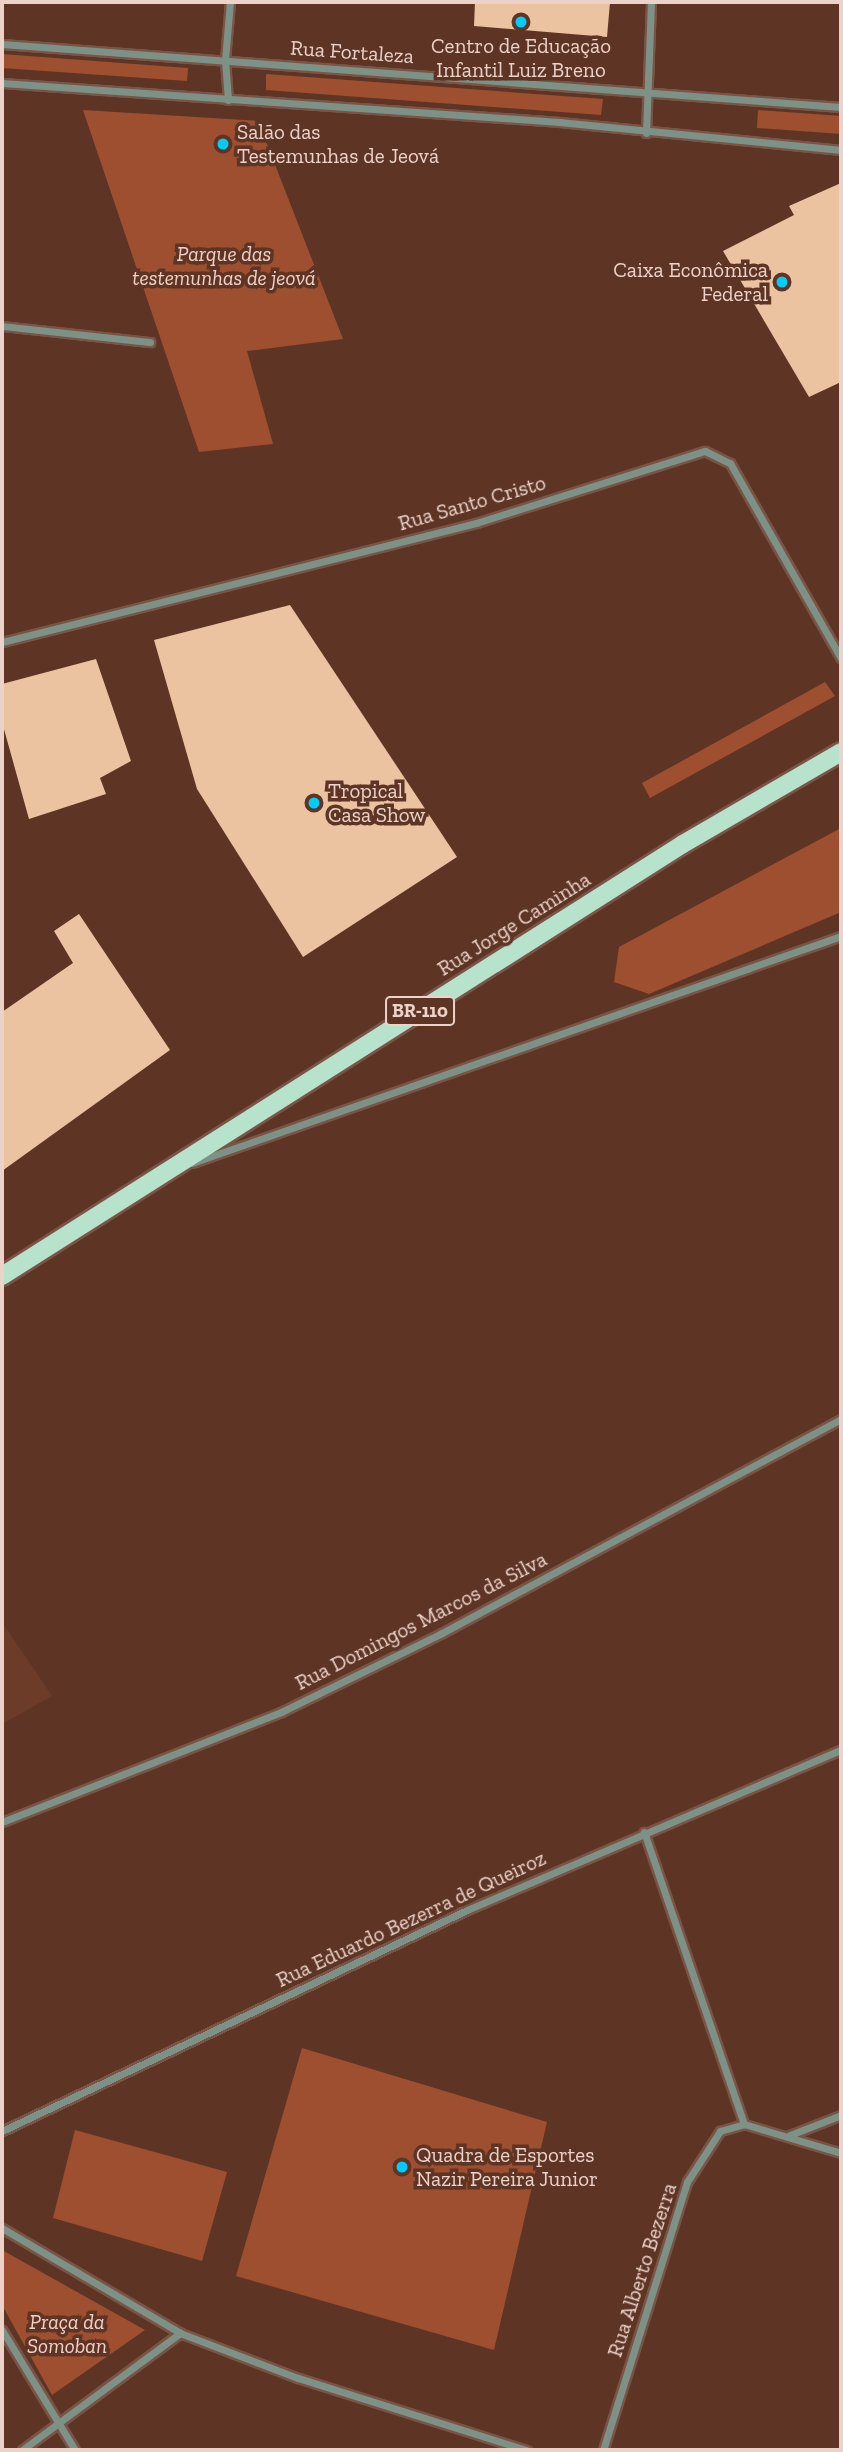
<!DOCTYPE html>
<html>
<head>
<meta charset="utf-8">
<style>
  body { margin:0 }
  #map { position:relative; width:843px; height:2452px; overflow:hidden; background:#5e3525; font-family:"Zilla Slab",serif }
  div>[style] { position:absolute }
  .built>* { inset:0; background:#6c3c29 }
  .green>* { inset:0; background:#9e4f2f }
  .building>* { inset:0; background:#ebc3a1 }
  .roads { filter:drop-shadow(2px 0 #7a5446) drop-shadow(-2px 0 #7a5446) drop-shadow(0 2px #7a5446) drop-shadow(0 -2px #7a5446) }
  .minor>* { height:7px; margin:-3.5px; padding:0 3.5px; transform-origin:3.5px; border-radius:3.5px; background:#7d9287 }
  .primary>* { height:18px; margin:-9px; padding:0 9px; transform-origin:9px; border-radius:9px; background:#b7e2cb }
  .dots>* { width:19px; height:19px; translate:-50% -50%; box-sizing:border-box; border:4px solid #5e3525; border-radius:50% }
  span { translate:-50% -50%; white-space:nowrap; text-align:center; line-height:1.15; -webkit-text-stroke:7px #5e3525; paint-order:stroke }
  .shield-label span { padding:2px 5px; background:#5e3525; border:2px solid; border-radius:5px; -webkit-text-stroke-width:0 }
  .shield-label { font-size:19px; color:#ecd2c8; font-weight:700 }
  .poi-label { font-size:21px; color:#ecd2c8 }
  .left { translate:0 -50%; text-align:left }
  .right { translate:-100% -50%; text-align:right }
  .street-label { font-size:21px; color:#ecd2c8 }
  .park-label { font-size:21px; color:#f1d1c5; font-style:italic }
  .frame { position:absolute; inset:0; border:4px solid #ecd2c8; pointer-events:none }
</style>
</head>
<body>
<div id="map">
  <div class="built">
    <i style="clip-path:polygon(2px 1622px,52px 1696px,2px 1724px)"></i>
  </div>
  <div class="green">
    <i style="clip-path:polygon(2px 54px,188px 68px,187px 81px,2px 68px)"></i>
    <i style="clip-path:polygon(266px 74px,603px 99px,601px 115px,266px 90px)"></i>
    <i style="clip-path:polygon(83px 110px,258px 121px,343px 339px,247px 351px,273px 444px,199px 452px)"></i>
    <i style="clip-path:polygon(758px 110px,841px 116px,841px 134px,757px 128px)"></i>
    <i style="clip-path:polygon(825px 682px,835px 696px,650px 798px,642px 783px)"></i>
    <i style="clip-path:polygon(841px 828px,841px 912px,649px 994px,614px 982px,619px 947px)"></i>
    <i style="clip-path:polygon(302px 2048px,547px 2122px,494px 2350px,236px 2276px)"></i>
    <i style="clip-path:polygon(75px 2130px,227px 2172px,202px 2261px,53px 2218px)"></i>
    <i style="clip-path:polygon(2px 2250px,145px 2330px,52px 2395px,2px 2305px)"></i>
  </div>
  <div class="building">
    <i style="clip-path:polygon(475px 2px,610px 2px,607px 37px,474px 26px)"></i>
    <i style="clip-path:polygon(841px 183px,841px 382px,809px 397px,723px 251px,794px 215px,789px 206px)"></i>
    <i style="clip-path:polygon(290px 605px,457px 857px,303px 957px,197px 789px,154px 640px)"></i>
    <i style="clip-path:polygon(96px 659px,131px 761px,100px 778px,106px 794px,29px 819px,2px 722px,2px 684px)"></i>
    <i style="clip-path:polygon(79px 914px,170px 1050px,2px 1171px,2px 1012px,73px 963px,54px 931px)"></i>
  </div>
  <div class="roads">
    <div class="minor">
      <i style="left:2px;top:44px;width:841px;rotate:4.29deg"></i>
      <i style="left:2px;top:83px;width:559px;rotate:4deg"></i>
      <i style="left:560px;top:122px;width:282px;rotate:5.7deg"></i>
      <i style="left:228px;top:100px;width:40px;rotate:-94.3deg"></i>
      <i style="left:225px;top:60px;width:58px;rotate:-85.1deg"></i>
      <i style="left:646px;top:133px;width:131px;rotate:-87.8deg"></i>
      <i style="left:2px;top:326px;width:149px;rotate:6.2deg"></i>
      <i style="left:2px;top:642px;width:489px;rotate:-14.1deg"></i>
      <i style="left:476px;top:523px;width:240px;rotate:-17.5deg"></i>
      <i style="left:705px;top:451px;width:28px;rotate:26deg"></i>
      <i style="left:730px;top:463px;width:224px;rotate:60.4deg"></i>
      <i style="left:192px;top:1163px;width:688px;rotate:-19.28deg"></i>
      <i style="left:2px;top:1822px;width:300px;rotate:-21.5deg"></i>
      <i style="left:281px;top:1712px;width:179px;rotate:-26.1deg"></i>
      <i style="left:442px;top:1633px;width:453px;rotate:-28.2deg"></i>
      <i style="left:644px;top:1832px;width:309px;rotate:71.1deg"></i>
      <i style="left:744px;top:2124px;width:101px;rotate:16.6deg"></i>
      <i style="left:2px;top:2131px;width:515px;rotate:-25.42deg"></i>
      <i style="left:467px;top:1910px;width:407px;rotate:-23.2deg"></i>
      <i style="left:790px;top:2135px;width:55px;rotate:-21.4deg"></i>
      <i style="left:2px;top:2228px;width:207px;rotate:30.5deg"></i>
      <i style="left:180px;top:2333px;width:126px;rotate:20.9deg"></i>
      <i style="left:298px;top:2378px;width:240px;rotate:17.5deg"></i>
      <i style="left:2px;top:2330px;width:140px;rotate:58.7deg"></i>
      <i style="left:22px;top:2450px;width:197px;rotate:-36.5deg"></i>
      <i style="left:603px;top:2450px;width:281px;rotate:-72.6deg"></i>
      <i style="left:687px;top:2182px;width:61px;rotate:-57.1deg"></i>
      <i style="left:720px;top:2131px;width:25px;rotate:-16deg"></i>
    </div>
    <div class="primary">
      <i style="left:2px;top:1276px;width:806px;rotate:-32.39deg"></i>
      <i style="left:683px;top:844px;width:183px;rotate:-30.2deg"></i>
    </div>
  </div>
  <div class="dots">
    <i style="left:521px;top:22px;background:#00cbf9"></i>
    <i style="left:223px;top:144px;background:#00cbf9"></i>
    <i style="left:782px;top:282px;background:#00cbf9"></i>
    <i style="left:314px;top:803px;background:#00cbf9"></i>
    <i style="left:402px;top:2167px;background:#00cbf9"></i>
  </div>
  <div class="shield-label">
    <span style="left:420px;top:1011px">BR-110</span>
  </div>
  <div class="poi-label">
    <span style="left:521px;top:58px">Centro de Educação<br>Infantil Luiz Breno</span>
    <span class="left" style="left:237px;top:144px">Salão das<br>Testemunhas de Jeová</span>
    <span class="right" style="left:768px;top:282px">Caixa Econômica<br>Federal</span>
    <span class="left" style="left:328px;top:803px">Tropical<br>Casa Show</span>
    <span class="left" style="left:416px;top:2167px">Quadra de Esportes<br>Nazir Pereira Junior</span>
  </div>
  <div class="street-label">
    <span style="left:352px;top:52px;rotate:4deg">Rua Fortaleza</span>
    <span style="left:472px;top:503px;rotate:-16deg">Rua Santo Cristo</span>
    <span style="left:514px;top:924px;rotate:-32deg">Rua Jorge Caminha</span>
    <span style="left:421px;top:1621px;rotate:-27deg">Rua Domingos Marcos da Silva</span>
    <span style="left:411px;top:1919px;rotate:-25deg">Rua Eduardo Bezerra de Queiroz</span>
    <span style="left:642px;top:2270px;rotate:-72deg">Rua Alberto Bezerra</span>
  </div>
  <div class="park-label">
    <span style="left:224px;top:266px">Parque das<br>testemunhas de jeová</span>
    <span style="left:67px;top:2334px">Praça da<br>Somoban</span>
  </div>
  <div class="frame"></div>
</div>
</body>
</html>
